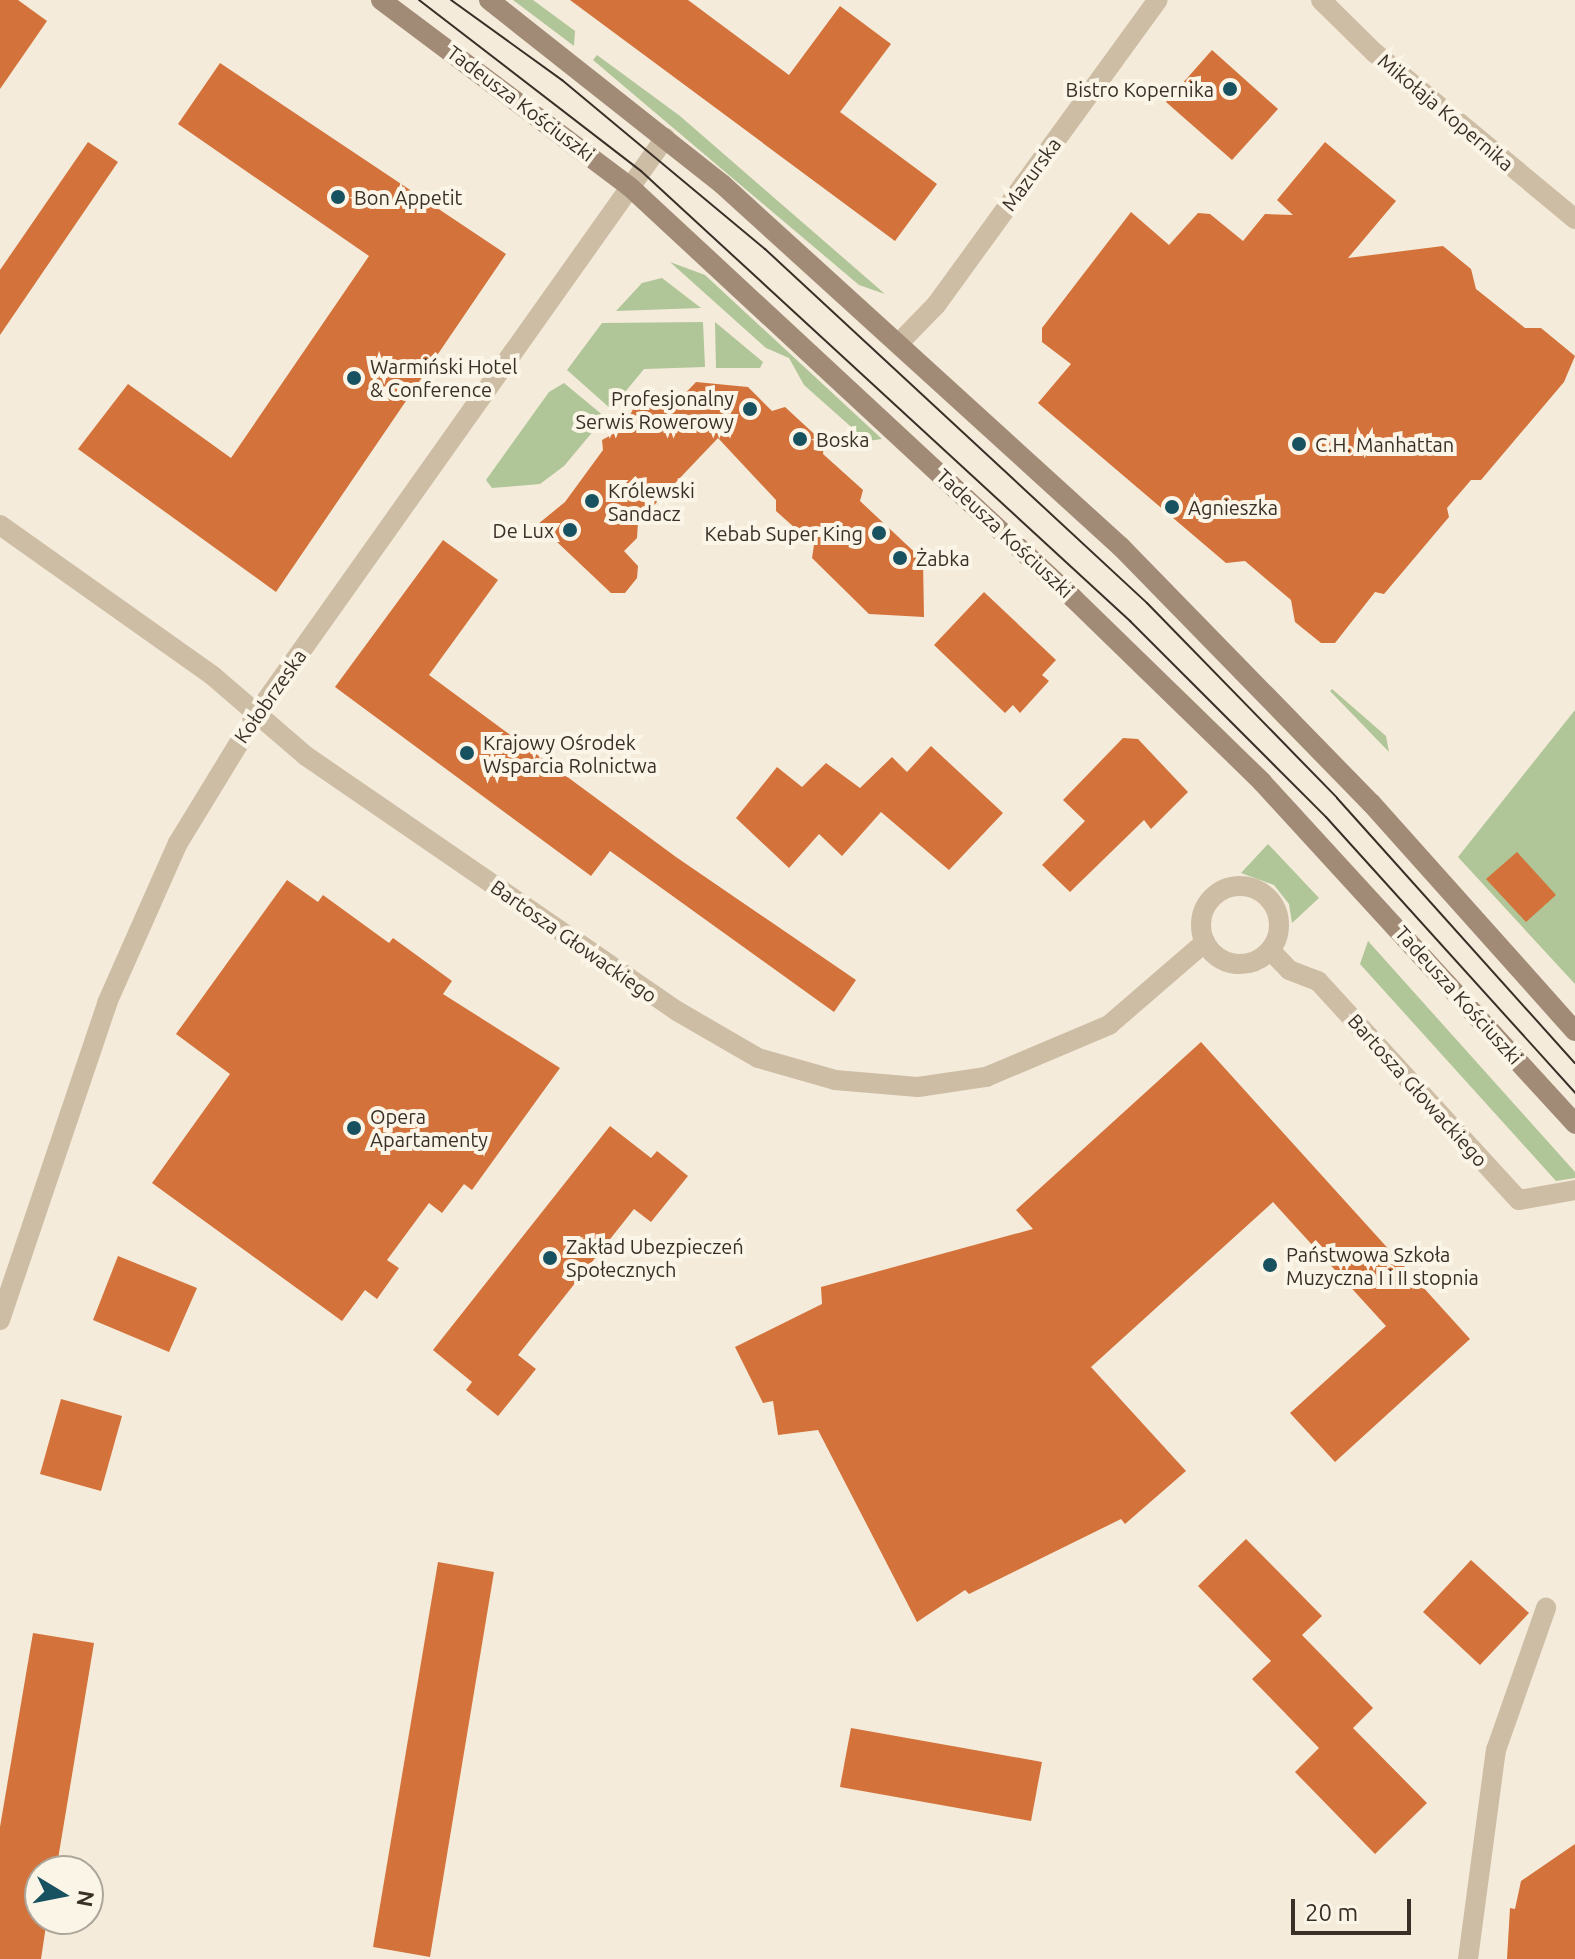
<!DOCTYPE html>
<html>
<head>
<meta charset="utf-8">
<style>
  body { margin:0 }
  #map { position:relative; width:1575px; height:1959px; overflow:hidden; background:#f4ebda; font-family:Ubuntu,sans-serif }
  div>[style] { position:absolute }
  .green>* { inset:0; background:#b0c598 }
  .building>* { inset:0; background:#d3723a }
  .street>* { height:20px; margin:-10px; padding:0 10px; transform-origin:10px; border-radius:10px; background:#cebda5 }
  .street>.ring { margin:-10px; padding:0; box-sizing:content-box; background:none; border:20px solid #cebda5; border-radius:50% }
  .secondary>* { height:20px; margin:-10px; padding:0 10px; transform-origin:10px; border-radius:10px; background:#a28b76 }
  .tram>* { height:2px; margin:-1px; padding:0 1px; transform-origin:1px; border-radius:1px; background:#392f27 }
  .dots>* { width:22px; height:22px; translate:-50% -50%; box-sizing:border-box; border:4px solid #fbf5e7; border-radius:50% }
  span { translate:-50% -50%; white-space:nowrap; text-align:center; line-height:1.15; -webkit-text-stroke:8px #fbf5e7; paint-order:stroke }
  .poi-label { font-size:20px; color:#392f27 }
  .right { translate:-100% -50%; text-align:right }
  .left { translate:0 -50%; text-align:left }
  .street-label { font-size:20px; color:#392f27 }
  .north { position:absolute; left:24px; top:1855px; width:80px; height:80px; box-sizing:border-box; background:#fbf5e7; border:2px solid #ada69a; border-radius:50%; rotate:100deg; font-size:22px; font-weight:700; line-height:32px; text-align:center; color:#392f27 }
  .north::after { content:''; display:block; margin:auto; width:28px; height:36px; background:#18515f; clip-path:polygon(50% 0,100% 100%,50% 72%,0 100%) }
  .scale { position:absolute; left:1291px; top:1899px; width:120px; height:36px; box-sizing:border-box; border:4px solid #392f27; border-top:0; padding-left:10px; font-size:24px; line-height:28px; white-space:nowrap; color:#392f27; -webkit-text-stroke:6px #fbf5e7; paint-order:stroke }
</style>
</head>
<body>
<div id="map">
  <div class="green">
    <i style="clip-path:polygon(513px 0,533px 0,575px 31px,574px 46px)"></i>
    <i style="clip-path:polygon(597px 55px,680px 116px,885px 294px,859px 285px,593px 60px)"></i>
    <i style="clip-path:polygon(670px 262px,705px 275px,882px 439px,867px 441px,804px 385px,789px 358px,766px 348px)"></i>
    <i style="clip-path:polygon(662px 278px,701px 308px,616px 311px,642px 283px)"></i>
    <i style="clip-path:polygon(703px 322px,705px 367px,644px 369px,611px 409px,567px 370px,602px 323px)"></i>
    <i style="clip-path:polygon(715px 322px,763px 362px,760px 368px,716px 368px)"></i>
    <i style="clip-path:polygon(564px 383px,605px 417px,564px 466px,540px 484px,492px 488px,486px 480px,549px 392px)"></i>
    <i style="clip-path:polygon(1332px 689px,1386px 736px,1389px 752px,1330px 691px)"></i>
    <i style="clip-path:polygon(1575px 710px,1575px 984px,1458px 857px)"></i>
    <i style="clip-path:polygon(1268px 844px,1319px 898px,1292px 923px,1289px 904px,1274px 885px,1241px 873px)"></i>
    <i style="clip-path:polygon(1368px 941px,1575px 1172px,1575px 1178px,1556px 1181px,1360px 964px)"></i>
  </div>
  <div class="building">
    <i style="clip-path:polygon(0 0,18px 0,47px 21px,0 89px)"></i>
    <i style="clip-path:polygon(570px 0,688px 0,789px 75px,840px 6px,891px 44px,840px 112px,937px 184px,895px 241px)"></i>
    <i style="clip-path:polygon(1212px 50px,1278px 109px,1232px 160px,1166px 102px)"></i>
    <i style="clip-path:polygon(220px 63px,506px 254px,276px 592px,78px 449px,128px 384px,231px 458px,369px 256px,178px 124px)"></i>
    <i style="clip-path:polygon(88px 142px,118px 162px,0 335px,0 270px)"></i>
    <i style="clip-path:polygon(1325px 142px,1396px 201px,1348px 258px,1443px 246px,1471px 269px,1476px 289px,1525px 328px,1541px 328px,1575px 356px,1564px 382px,1481px 480px,1471px 480px,1447px 508px,1449px 517px,1384px 594px,1375px 592px,1335px 643px,1321px 643px,1295px 622px,1291px 600px,1245px 561px,1226px 563px,1038px 403px,1071px 364px,1042px 342px,1042px 328px,1131px 212px,1169px 245px,1198px 213px,1210px 214px,1243px 241px,1265px 214px,1293px 215px,1277px 200px)"></i>
    <i style="clip-path:polygon(696px 382px,748px 387px,772px 411px,785px 407px,824px 443px,823px 454px,863px 490px,860px 501px,923px 560px,924px 617px,869px 614px,812px 558px,814px 545px,776px 511px,776px 500px,718px 438px,638px 522px,637px 538px,624px 551px,638px 566px,637px 578px,625px 593px,611px 593px,538px 524px,565px 502px,603px 450px,602px 440px,624px 428px,634px 407px,673px 406px)"></i>
    <i style="clip-path:polygon(443px 540px,498px 580px,429px 675px,676px 857px,856px 980px,834px 1012px,610px 851px,591px 876px,335px 687px)"></i>
    <i style="clip-path:polygon(984px 592px,1056px 660px,1042px 675px,1049px 681px,1020px 713px,1013px 705px,1005px 713px,934px 645px)"></i>
    <i style="clip-path:polygon(1123px 738px,1138px 739px,1188px 792px,1151px 829px,1144px 820px,1070px 892px,1042px 865px,1085px 821px,1063px 800px)"></i>
    <i style="clip-path:polygon(931px 746px,1003px 813px,949px 870px,881px 812px,842px 856px,819px 834px,789px 868px,736px 818px,777px 767px,802px 787px,826px 763px,860px 788px,892px 757px,907px 772px)"></i>
    <i style="clip-path:polygon(1517px 852px,1556px 895px,1526px 922px,1486px 879px)"></i>
    <i style="clip-path:polygon(287px 880px,318px 902px,323px 895px,389px 943px,393px 938px,452px 981px,443px 994px,560px 1068px,472px 1190px,464px 1184px,442px 1213px,429px 1203px,387px 1260px,399px 1268px,377px 1299px,365px 1290px,342px 1321px,152px 1183px,230px 1074px,176px 1034px)"></i>
    <i style="clip-path:polygon(1201px 1042px,1470px 1339px,1335px 1462px,1290px 1413px,1386px 1326px,1273px 1202px,1091px 1367px,1186px 1471px,1125px 1524px,1121px 1519px,969px 1594px,965px 1590px,917px 1622px,818px 1430px,778px 1435px,773px 1401px,763px 1403px,735px 1347px,822px 1304px,821px 1287px,1033px 1229px,1016px 1210px)"></i>
    <i style="clip-path:polygon(610px 1126px,651px 1158px,657px 1151px,688px 1176px,651px 1222px,634px 1209px,518px 1355px,536px 1369px,498px 1416px,466px 1390px,472px 1382px,433px 1350px)"></i>
    <i style="clip-path:polygon(118px 1256px,197px 1288px,169px 1352px,93px 1320px)"></i>
    <i style="clip-path:polygon(61px 1399px,122px 1416px,101px 1491px,40px 1474px)"></i>
    <i style="clip-path:polygon(1246px 1539px,1322px 1616px,1302px 1635px,1373px 1708px,1353px 1728px,1427px 1803px,1375px 1854px,1295px 1772px,1319px 1748px,1252px 1679px,1271px 1661px,1198px 1586px)"></i>
    <i style="clip-path:polygon(1471px 1560px,1529px 1613px,1480px 1665px,1423px 1612px)"></i>
    <i style="clip-path:polygon(438px 1562px,494px 1572px,430px 1957px,373px 1947px)"></i>
    <i style="clip-path:polygon(33px 1633px,94px 1643px,56px 1871px,40px 1871px,40px 1919px,47px 1919px,41px 1959px,0 1959px,0 1827px)"></i>
    <i style="clip-path:polygon(851px 1728px,1042px 1762px,1031px 1821px,840px 1787px)"></i>
    <i style="clip-path:polygon(1575px 1844px,1575px 1959px,1507px 1959px,1510px 1908px,1515px 1909px,1521px 1881px)"></i>
  </div>
  <div class="street">
    <i style="left:1321px;top:0;width:76px;rotate:44.5deg"></i>
    <i style="left:1375px;top:53px;width:260px;rotate:39.7deg"></i>
    <i style="left:899px;top:343px;width:53px;rotate:-45.8deg"></i>
    <i style="left:936px;top:305px;width:377px;rotate:-54deg"></i>
    <i style="left:0;top:525px;width:261px;rotate:35.3deg"></i>
    <i style="left:213px;top:676px;width:123px;rotate:40.7deg"></i>
    <i style="left:306px;top:756px;width:450px;rotate:34.5deg"></i>
    <i style="left:677px;top:1011px;width:94px;rotate:30.1deg"></i>
    <i style="left:758px;top:1058px;width:80px;rotate:15.9deg"></i>
    <i style="left:835px;top:1080px;width:83px;rotate:4.8deg"></i>
    <i style="left:918px;top:1087px;width:69px;rotate:-8.4deg"></i>
    <i style="left:986px;top:1077px;width:134px;rotate:-22.9deg"></i>
    <i style="left:1109px;top:1025px;width:127px;rotate:-40.8deg"></i>
    <i class="ring" style="left:1201px;top:886px;width:58px;height:58px"></i>
    <i style="left:1270px;top:950px;width:28px;rotate:46deg"></i>
    <i style="left:1289px;top:970px;width:31px;rotate:21deg"></i>
    <i style="left:1318px;top:981px;width:297px;rotate:47.5deg"></i>
    <i style="left:1519px;top:1200px;width:57px;rotate:-10.1deg"></i>
    <i style="left:0;top:1320px;width:335px;rotate:-71.3deg"></i>
    <i style="left:107px;top:1003px;width:175px;rotate:-66.1deg"></i>
    <i style="left:178px;top:843px;width:153px;rotate:-58.6deg"></i>
    <i style="left:258px;top:712px;width:704px;rotate:-54.66deg"></i>
    <i style="left:1468px;top:1959px;width:211px;rotate:-82.4deg"></i>
    <i style="left:1496px;top:1750px;width:151px;rotate:-70.6deg"></i>
  </div>
  <div class="secondary">
    <i style="left:381px;top:0;width:311px;rotate:36.9deg"></i>
    <i style="left:630px;top:187px;width:603px;rotate:42.85deg"></i>
    <i style="left:1072px;top:597px;width:265px;rotate:44.2deg"></i>
    <i style="left:1262px;top:782px;width:464px;rotate:47.5deg"></i>
    <i style="left:489px;top:0;width:297px;rotate:38.3deg"></i>
    <i style="left:722px;top:184px;width:539px;rotate:42.3deg"></i>
    <i style="left:1121px;top:547px;width:358px;rotate:45.7deg"></i>
    <i style="left:1371px;top:803px;width:306px;rotate:48.2deg"></i>
  </div>
  <div class="tram">
    <i style="left:419px;top:0;width:280px;rotate:37.6deg"></i>
    <i style="left:641px;top:171px;width:665px;rotate:42.62deg"></i>
    <i style="left:1130px;top:621px;width:277px;rotate:45deg"></i>
    <i style="left:1326px;top:817px;width:372px;rotate:47.9deg"></i>
    <i style="left:451px;top:0;width:137px;rotate:35.8deg"></i>
    <i style="left:562px;top:80px;width:264px;rotate:39.8deg"></i>
    <i style="left:765px;top:249px;width:521px;rotate:42.82deg"></i>
    <i style="left:1147px;top:603px;width:272px;rotate:45.7deg"></i>
    <i style="left:1337px;top:798px;width:356px;rotate:48.1deg"></i>
  </div>
  <div class="dots">
    <i style="left:1230px;top:89px;background:#18515f"></i>
    <i style="left:338px;top:197px;background:#18515f"></i>
    <i style="left:354px;top:378px;background:#18515f"></i>
    <i style="left:750px;top:409px;background:#18515f"></i>
    <i style="left:800px;top:439px;background:#18515f"></i>
    <i style="left:1299px;top:444px;background:#18515f"></i>
    <i style="left:592px;top:501px;background:#18515f"></i>
    <i style="left:1172px;top:507px;background:#18515f"></i>
    <i style="left:570px;top:530px;background:#18515f"></i>
    <i style="left:879px;top:533px;background:#18515f"></i>
    <i style="left:900px;top:558px;background:#18515f"></i>
    <i style="left:467px;top:753px;background:#18515f"></i>
    <i style="left:354px;top:1128px;background:#18515f"></i>
    <i style="left:550px;top:1258px;background:#18515f"></i>
    <i style="left:1270px;top:1265px;background:#18515f"></i>
  </div>
  <div class="poi-label">
    <span class="right" style="left:1214px;top:89px">Bistro Kopernika</span>
    <span class="left" style="left:354px;top:197px">Bon Appetit</span>
    <span class="left" style="left:370px;top:378px">Warmiński Hotel<br>&amp; Conference</span>
    <span class="right" style="left:734px;top:410px">Profesjonalny<br>Serwis Rowerowy</span>
    <span class="left" style="left:816px;top:439px">Boska</span>
    <span class="left" style="left:1315px;top:444px">C.H. Manhattan</span>
    <span class="left" style="left:608px;top:502px">Królewski<br>Sandacz</span>
    <span class="left" style="left:1188px;top:507px">Agnieszka</span>
    <span class="right" style="left:554px;top:530px">De Lux</span>
    <span class="right" style="left:863px;top:533px">Kebab Super King</span>
    <span class="left" style="left:916px;top:558px">Żabka</span>
    <span class="left" style="left:483px;top:754px">Krajowy Ośrodek<br>Wsparcia Rolnictwa</span>
    <span class="left" style="left:370px;top:1128px">Opera<br>Apartamenty</span>
    <span class="left" style="left:566px;top:1258px">Zakład Ubezpieczeń<br>Społecznych</span>
    <span class="left" style="left:1286px;top:1266px">Państwowa Szkoła<br>Muzyczna I i II stopnia</span>
  </div>
  <div class="street-label">
    <span style="left:521px;top:103px;rotate:37deg">Tadeusza Kościuszki</span>
    <span style="left:1446px;top:112px;rotate:40deg">Mikołaja Kopernika</span>
    <span style="left:1031px;top:174px;rotate:-54deg">Mazurska</span>
    <span style="left:1005px;top:533px;rotate:43deg">Tadeusza Kościuszki</span>
    <span style="left:270px;top:696px;rotate:-55deg">Kołobrzeska</span>
    <span style="left:574px;top:941px;rotate:35deg">Bartosza Głowackiego</span>
    <span style="left:1459px;top:995px;rotate:48deg">Tadeusza Kościuszki</span>
    <span style="left:1418px;top:1090px;rotate:48deg">Bartosza Głowackiego</span>
  </div>
  <div class="north">N</div>
  <div class="scale">20 m</div>
</div>
</body>
</html>
